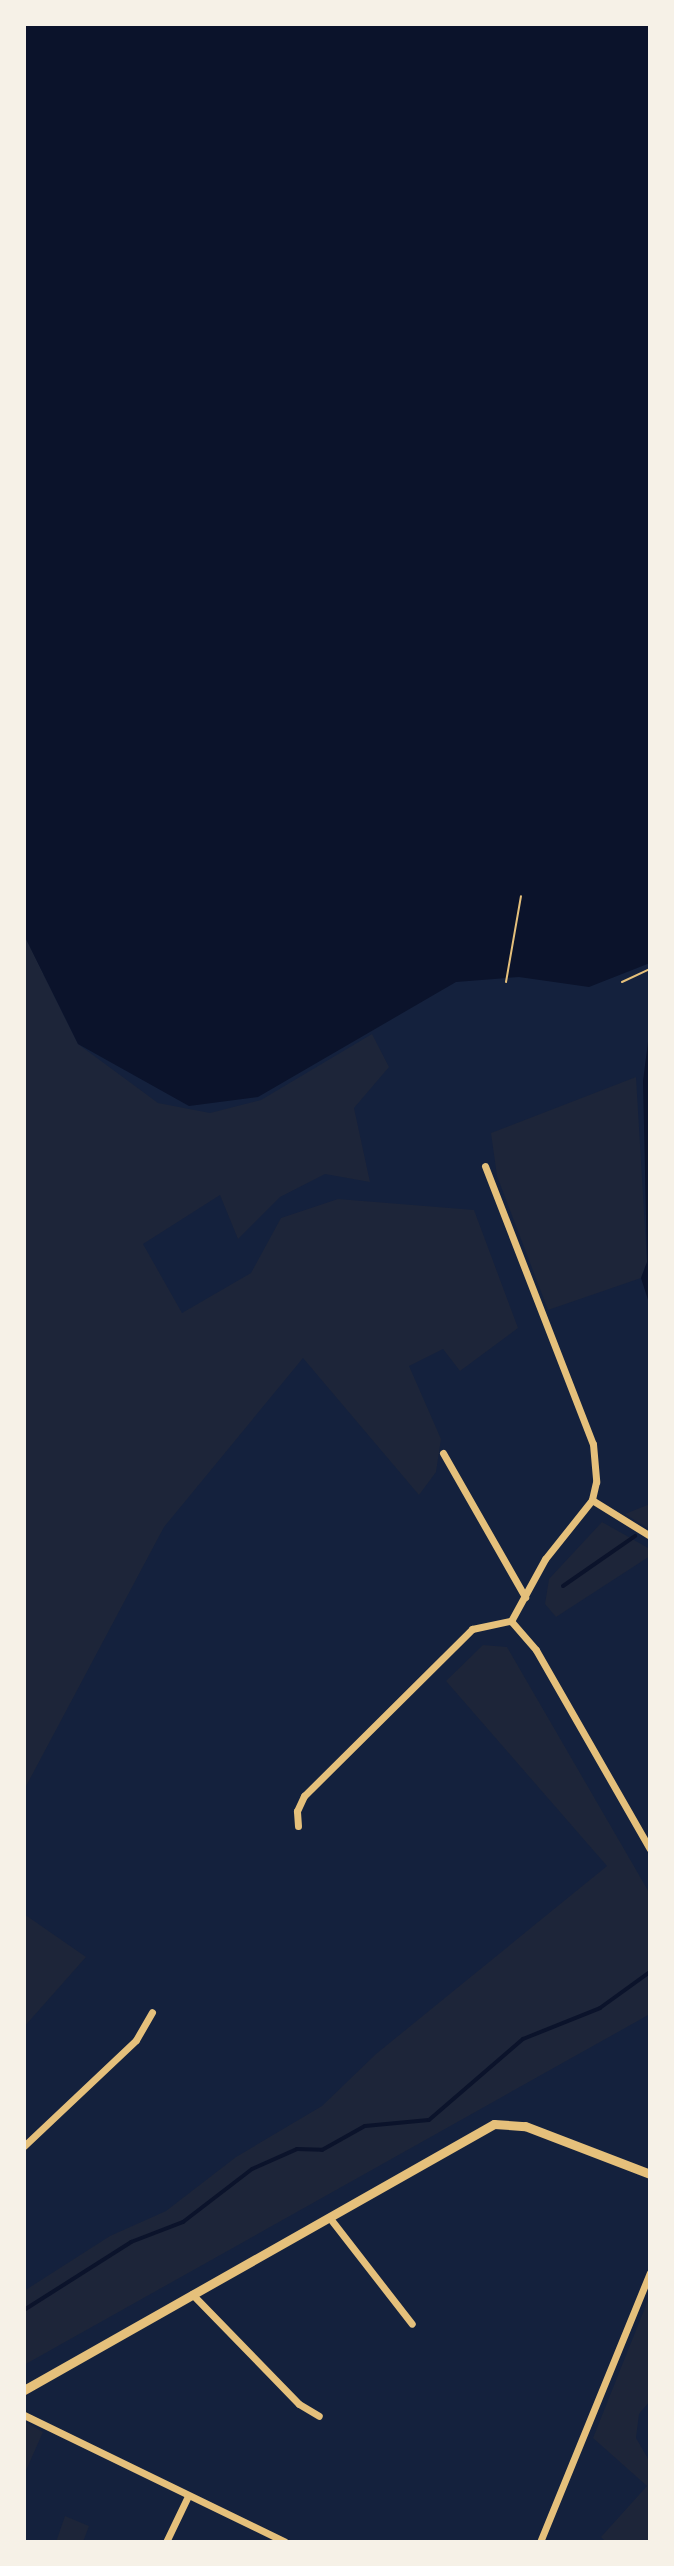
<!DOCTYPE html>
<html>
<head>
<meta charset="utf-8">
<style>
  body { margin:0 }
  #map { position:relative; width:674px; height:2566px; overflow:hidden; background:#14213d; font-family:Poppins,sans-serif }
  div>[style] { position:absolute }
  .green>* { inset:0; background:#1d2539 }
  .water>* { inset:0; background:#0b132b }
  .stream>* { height:4px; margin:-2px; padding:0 2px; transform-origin:2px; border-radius:2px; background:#0b132b }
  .path>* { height:2px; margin:-1px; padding:0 1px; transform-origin:1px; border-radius:1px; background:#e5c07b }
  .minor>* { height:7px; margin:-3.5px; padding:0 3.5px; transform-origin:3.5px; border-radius:3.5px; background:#e5c07b }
  .tertiary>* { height:9px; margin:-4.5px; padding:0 4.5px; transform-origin:4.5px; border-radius:4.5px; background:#e5c07b }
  span { translate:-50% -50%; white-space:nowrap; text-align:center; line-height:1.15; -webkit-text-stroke:8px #f6f1e7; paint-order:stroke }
  .frame { position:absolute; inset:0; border:26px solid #f6f1e7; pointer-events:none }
</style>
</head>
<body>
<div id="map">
  <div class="green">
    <i style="clip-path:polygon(24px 935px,78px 1044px,158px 1103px,210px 1113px,261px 1100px,372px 1034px,389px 1067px,354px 1108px,370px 1182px,325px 1174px,280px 1197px,238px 1239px,220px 1195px,143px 1244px,182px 1313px,251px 1273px,281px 1218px,338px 1199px,474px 1210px,518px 1328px,460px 1371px,443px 1349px,409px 1366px,441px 1439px,436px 1472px,419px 1495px,303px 1358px,164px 1527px,24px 1790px)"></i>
    <i style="clip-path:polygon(636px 1077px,647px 1262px,641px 1278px,548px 1310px,497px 1176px,491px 1133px)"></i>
    <i style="clip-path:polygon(650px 1504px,649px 1529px,625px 1514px)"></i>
    <i style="clip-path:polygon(602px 1522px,650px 1549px,650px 1556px,556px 1617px,545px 1604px,549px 1579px)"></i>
    <i style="clip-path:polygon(483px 1645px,507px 1647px,650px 1894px,650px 2014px,24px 2365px,24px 2291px,110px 2236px,166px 2211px,236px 2157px,322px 2106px,376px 2054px,607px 1866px,446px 1681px)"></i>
    <i style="clip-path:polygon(24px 1914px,86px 1957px,24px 2027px)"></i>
    <i style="clip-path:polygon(650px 2295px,650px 2401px,639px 2414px,636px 2438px,650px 2462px,650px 2542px,606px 2542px,601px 2537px,647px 2486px,593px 2438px)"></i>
    <i style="clip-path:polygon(24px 2421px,43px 2432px,24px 2475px)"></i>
    <i style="clip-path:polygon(65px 2516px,89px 2526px,83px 2542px,56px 2542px)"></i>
  </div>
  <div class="water">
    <i style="clip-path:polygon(24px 24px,650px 24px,650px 963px,589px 987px,519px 977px,456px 982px,258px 1097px,189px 1106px,78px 1044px,24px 935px)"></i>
    <i style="clip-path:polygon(650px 1026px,650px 1306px,641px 1278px,647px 1262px,643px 1081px)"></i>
  </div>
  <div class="stream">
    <i style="left:563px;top:1586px;width:88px;rotate:-34.8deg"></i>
    <i style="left:24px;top:2310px;width:127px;rotate:-32.4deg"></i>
    <i style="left:131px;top:2242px;width:56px;rotate:-21deg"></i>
    <i style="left:183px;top:2222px;width:87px;rotate:-37.5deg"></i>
    <i style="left:252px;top:2169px;width:49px;rotate:-24deg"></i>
    <i style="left:297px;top:2149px;width:25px;rotate:2deg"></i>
    <i style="left:322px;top:2150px;width:49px;rotate:-29.2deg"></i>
    <i style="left:365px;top:2126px;width:64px;rotate:-5.4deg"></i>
    <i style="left:429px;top:2120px;width:124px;rotate:-40.8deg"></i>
    <i style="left:523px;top:2039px;width:83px;rotate:-21.9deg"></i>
    <i style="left:600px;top:2008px;width:62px;rotate:-35.8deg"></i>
  </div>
  <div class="path">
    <i style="left:506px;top:982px;width:87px;rotate:-80.1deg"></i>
    <i style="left:622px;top:982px;width:31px;rotate:-25deg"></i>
  </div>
  <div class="minor">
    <i style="left:485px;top:1166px;width:298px;rotate:68.8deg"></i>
    <i style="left:593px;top:1444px;width:38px;rotate:85deg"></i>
    <i style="left:596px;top:1482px;width:18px;rotate:103deg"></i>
    <i style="left:592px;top:1500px;width:75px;rotate:128.5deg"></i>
    <i style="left:545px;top:1559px;width:71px;rotate:118.7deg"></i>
    <i style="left:443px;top:1453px;width:166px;rotate:60.3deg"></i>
    <i style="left:592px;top:1500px;width:68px;rotate:31.8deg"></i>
    <i style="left:298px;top:1826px;width:15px;rotate:-94deg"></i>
    <i style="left:297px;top:1811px;width:17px;rotate:-65deg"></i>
    <i style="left:304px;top:1796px;width:237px;rotate:-44.8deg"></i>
    <i style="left:472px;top:1629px;width:40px;rotate:-12deg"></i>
    <i style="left:511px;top:1621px;width:38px;rotate:49deg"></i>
    <i style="left:536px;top:1650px;width:229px;rotate:60.2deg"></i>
    <i style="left:24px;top:2146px;width:154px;rotate:-43.4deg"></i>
    <i style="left:136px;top:2040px;width:32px;rotate:-60deg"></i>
    <i style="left:329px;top:2217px;width:135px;rotate:52.2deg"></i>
    <i style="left:192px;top:2294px;width:153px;rotate:45.8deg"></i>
    <i style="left:299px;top:2404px;width:23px;rotate:31deg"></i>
    <i style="left:24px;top:2415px;width:290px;rotate:25.9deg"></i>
    <i style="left:166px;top:2542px;width:51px;rotate:-64.4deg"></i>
    <i style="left:540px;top:2542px;width:291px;rotate:-67.8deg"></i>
  </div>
  <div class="tertiary">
    <i style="left:24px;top:2390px;width:540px;rotate:-29.51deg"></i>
    <i style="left:494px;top:2124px;width:31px;rotate:4deg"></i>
    <i style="left:525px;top:2126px;width:134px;rotate:21deg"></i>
  </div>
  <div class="frame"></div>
</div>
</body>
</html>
